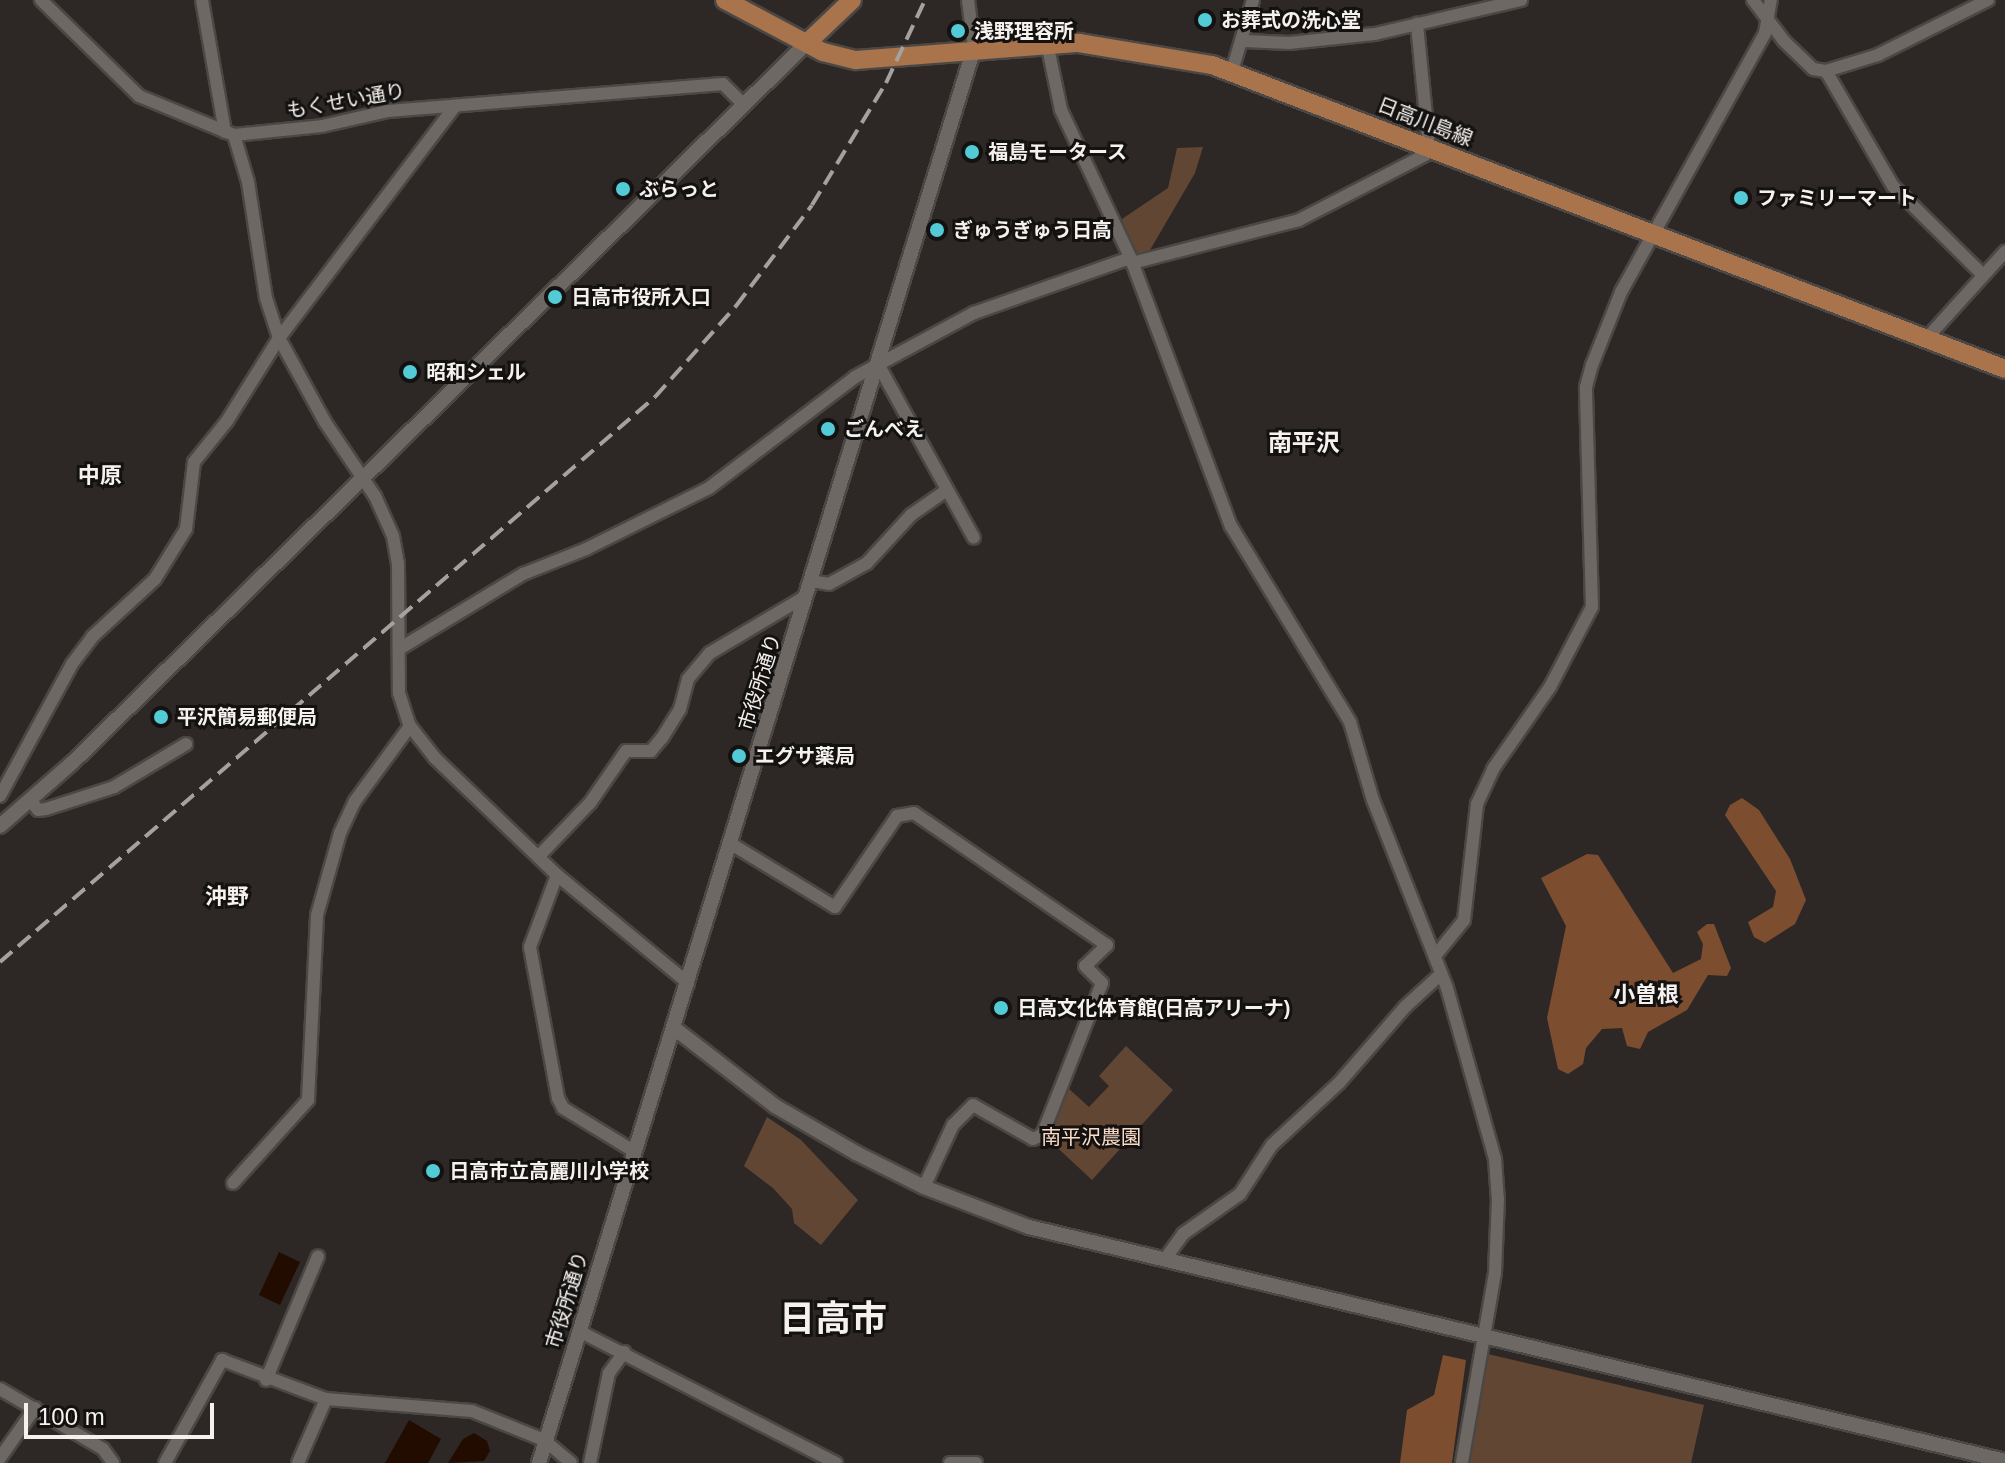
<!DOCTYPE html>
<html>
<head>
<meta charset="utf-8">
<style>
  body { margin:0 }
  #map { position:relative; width:2005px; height:1463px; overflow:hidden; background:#2d2826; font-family:Helvetica,"Noto Sans JP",sans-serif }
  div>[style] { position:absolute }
  .green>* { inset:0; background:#614634 }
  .forest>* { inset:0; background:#7c4e2f }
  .water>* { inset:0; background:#220c00 }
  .roads { filter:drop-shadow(2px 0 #4b4745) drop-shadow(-2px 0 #4b4745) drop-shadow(0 2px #4b4745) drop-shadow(0 -2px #4b4745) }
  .minor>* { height:12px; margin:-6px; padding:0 6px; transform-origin:6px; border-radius:6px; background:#6d6864 }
  .tertiary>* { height:14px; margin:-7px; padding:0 7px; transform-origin:7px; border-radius:7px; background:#6d6864 }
  .primary>* { height:18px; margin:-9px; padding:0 9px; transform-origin:9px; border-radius:9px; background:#a9734b }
  .rail>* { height:4px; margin-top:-2px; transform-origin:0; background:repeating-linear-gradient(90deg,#a4a19f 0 16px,transparent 0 24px) }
  .dots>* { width:22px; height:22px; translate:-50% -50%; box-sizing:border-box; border:4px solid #141210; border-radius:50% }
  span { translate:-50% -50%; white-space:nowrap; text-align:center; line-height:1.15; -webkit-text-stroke:6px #141210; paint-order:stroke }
  .poi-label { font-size:20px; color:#f4f1ef; font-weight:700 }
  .left { translate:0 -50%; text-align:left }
  .street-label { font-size:20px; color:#f4f1ef }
  .park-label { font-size:20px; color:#fadbc8 }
  .neighbourhood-label { font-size:22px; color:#f4f1ef; font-weight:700 }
  .quarter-label { font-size:24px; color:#f4f1ef; font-weight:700 }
  .town-label { font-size:36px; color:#f4f1ef; font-weight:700 }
  .scale { position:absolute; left:24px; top:1403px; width:190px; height:36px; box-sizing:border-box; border:4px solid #f4f1ef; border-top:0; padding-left:10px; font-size:24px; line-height:28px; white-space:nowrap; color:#f4f1ef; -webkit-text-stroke:6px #141210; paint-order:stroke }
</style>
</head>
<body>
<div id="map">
  <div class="green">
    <i style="clip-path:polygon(1203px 147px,1195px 173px,1150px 250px,1135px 255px,1122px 219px,1168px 188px,1177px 148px)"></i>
    <i style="clip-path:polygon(1126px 1046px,1173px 1090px,1092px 1180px,1048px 1139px,1068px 1088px,1089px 1107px,1109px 1086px,1099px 1076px)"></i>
    <i style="clip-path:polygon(767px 1117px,801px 1140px,858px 1200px,821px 1245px,794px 1223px,792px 1209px,773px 1188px,744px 1166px)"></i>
    <i style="clip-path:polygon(1488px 1354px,1704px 1405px,1691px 1463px,1469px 1463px)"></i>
  </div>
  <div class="forest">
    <i style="clip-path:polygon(1742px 798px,1759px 810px,1790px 859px,1806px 900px,1795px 924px,1765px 943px,1754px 937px,1748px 922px,1773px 907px,1776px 891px,1725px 815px,1730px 805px)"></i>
    <i style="clip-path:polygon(1587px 854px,1598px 855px,1673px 973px,1701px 959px,1703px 944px,1697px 932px,1707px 924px,1714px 924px,1731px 968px,1727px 976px,1708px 975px,1687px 1010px,1648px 1032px,1640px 1049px,1627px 1046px,1622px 1028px,1602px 1029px,1586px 1048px,1583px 1064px,1568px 1074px,1558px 1069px,1547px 1018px,1566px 926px,1541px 878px)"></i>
    <i style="clip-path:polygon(1443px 1355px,1466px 1360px,1452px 1463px,1400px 1463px,1407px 1410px,1434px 1395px)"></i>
  </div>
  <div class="water">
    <i style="clip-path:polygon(279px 1252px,300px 1262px,280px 1305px,259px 1295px)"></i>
    <i style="clip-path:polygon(409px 1420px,441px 1439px,428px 1463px,385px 1463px)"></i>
    <i style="clip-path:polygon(474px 1433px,487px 1441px,490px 1451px,484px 1461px,448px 1463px,463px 1439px)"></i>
  </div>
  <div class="roads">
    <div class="minor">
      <i style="left:41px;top:0;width:137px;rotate:44.4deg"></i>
      <i style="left:139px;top:96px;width:103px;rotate:22.3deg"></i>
      <i style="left:234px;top:135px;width:88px;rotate:-5.8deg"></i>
      <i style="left:322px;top:126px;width:68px;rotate:-12.8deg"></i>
      <i style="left:388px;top:111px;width:336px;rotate:-4.6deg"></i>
      <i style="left:723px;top:84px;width:28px;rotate:45deg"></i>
      <i style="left:202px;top:0;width:134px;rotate:80.1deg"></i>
      <i style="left:968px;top:0;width:48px;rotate:82.9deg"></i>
      <i style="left:1753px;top:0;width:51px;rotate:52.9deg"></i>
      <i style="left:1784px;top:41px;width:40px;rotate:44deg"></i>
      <i style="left:1813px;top:69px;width:13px;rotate:9deg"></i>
      <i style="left:1826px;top:71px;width:133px;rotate:59.8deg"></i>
      <i style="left:1893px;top:186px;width:127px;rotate:44.7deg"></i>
      <i style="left:1245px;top:41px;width:44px;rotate:2.6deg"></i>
      <i style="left:1289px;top:43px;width:86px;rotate:-6deg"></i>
      <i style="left:1375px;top:34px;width:150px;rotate:-13.1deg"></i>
      <i style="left:1047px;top:43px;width:68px;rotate:78.2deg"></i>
      <i style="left:1061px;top:110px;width:165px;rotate:64.8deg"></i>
      <i style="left:1131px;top:259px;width:285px;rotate:69.5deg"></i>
      <i style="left:1231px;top:526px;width:229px;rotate:58.7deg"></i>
      <i style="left:1350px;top:722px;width:81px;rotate:73.6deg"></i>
      <i style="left:1373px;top:800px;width:202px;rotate:68.5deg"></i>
      <i style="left:1447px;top:988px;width:178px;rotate:74.3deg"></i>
      <i style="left:1495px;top:1159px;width:39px;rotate:86deg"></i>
      <i style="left:1498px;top:1198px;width:75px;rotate:92.3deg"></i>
      <i style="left:1495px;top:1273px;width:193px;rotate:99.9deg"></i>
      <i style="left:1232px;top:71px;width:74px;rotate:-73.5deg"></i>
      <i style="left:1826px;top:71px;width:54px;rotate:-17.1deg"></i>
      <i style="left:1878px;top:55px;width:123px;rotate:-26.6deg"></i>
      <i style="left:234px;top:135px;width:49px;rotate:73.4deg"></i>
      <i style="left:248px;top:182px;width:117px;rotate:81.2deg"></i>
      <i style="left:266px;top:298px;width:42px;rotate:72deg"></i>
      <i style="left:279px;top:338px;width:96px;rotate:61.3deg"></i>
      <i style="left:325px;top:422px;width:89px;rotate:56deg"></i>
      <i style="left:375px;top:496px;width:44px;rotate:65.8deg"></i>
      <i style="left:393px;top:536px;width:27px;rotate:80deg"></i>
      <i style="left:398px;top:563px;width:130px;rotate:89.6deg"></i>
      <i style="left:399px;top:693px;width:35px;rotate:72deg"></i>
      <i style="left:410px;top:726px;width:41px;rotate:52deg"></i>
      <i style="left:435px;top:758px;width:169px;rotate:43.8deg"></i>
      <i style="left:557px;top:875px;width:170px;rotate:39.5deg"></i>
      <i style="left:1132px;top:263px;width:172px;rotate:-14.4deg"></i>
      <i style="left:1299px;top:220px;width:142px;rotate:-27.3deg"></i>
      <i style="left:1425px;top:155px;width:9px;rotate:-63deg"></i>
      <i style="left:1429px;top:147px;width:124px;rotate:-95.6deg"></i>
      <i style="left:1926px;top:339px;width:118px;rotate:-47.8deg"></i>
      <i style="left:879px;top:366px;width:196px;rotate:61.1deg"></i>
      <i style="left:811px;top:581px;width:18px;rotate:9deg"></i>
      <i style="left:829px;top:584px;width:43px;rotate:-28.9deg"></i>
      <i style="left:867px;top:563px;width:65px;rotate:-47.5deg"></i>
      <i style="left:911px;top:515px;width:40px;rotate:-34.9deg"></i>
      <i style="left:399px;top:649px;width:145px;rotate:-31.2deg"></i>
      <i style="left:523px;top:574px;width:68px;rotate:-21.6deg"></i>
      <i style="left:586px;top:549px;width:137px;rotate:-26.4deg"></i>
      <i style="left:709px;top:488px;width:183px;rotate:-37.2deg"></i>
      <i style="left:855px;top:377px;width:135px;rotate:-28.3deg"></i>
      <i style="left:974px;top:313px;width:165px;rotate:-19.4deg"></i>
      <i style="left:0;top:796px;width:150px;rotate:-61.4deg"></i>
      <i style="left:72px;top:664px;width:34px;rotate:-53deg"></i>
      <i style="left:92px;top:637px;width:86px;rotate:-42.6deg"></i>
      <i style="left:155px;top:579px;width:59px;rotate:-58.2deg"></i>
      <i style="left:186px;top:529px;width:67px;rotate:-83.2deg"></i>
      <i style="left:194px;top:462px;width:53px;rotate:-51.2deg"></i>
      <i style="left:227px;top:421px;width:98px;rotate:-57.9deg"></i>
      <i style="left:279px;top:338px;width:291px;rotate:-52.8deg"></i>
      <i style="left:31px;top:801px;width:11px;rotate:52deg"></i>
      <i style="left:38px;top:810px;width:8px;rotate:-7deg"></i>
      <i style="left:46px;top:809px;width:71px;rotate:-17.9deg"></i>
      <i style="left:114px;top:787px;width:84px;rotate:-30.8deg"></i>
      <i style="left:733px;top:845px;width:119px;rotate:31.3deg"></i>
      <i style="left:835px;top:907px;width:110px;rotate:-55.7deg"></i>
      <i style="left:897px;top:816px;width:17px;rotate:-10deg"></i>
      <i style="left:914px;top:813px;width:234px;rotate:34.4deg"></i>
      <i style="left:1107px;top:945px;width:30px;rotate:136deg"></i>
      <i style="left:1085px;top:966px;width:24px;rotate:45deg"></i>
      <i style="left:1102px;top:983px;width:163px;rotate:111.5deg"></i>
      <i style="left:1042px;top:1135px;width:10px;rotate:156deg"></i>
      <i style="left:1033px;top:1139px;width:69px;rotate:-150.5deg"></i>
      <i style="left:973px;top:1105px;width:28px;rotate:135deg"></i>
      <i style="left:953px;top:1125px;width:68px;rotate:115.1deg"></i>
      <i style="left:538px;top:857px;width:75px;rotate:-46.1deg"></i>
      <i style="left:590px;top:803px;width:63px;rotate:-55.3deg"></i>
      <i style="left:626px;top:751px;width:25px"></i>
      <i style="left:651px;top:751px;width:17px;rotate:-50deg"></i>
      <i style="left:662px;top:738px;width:34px;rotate:-58deg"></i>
      <i style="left:680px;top:709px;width:31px;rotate:-75deg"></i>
      <i style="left:688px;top:679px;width:34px;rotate:-50deg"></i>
      <i style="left:710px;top:653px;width:112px;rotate:-30.7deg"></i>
      <i style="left:557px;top:875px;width:77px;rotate:110.6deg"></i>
      <i style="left:530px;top:947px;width:154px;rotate:79.5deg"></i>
      <i style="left:558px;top:1098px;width:11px;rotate:63deg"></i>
      <i style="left:563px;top:1108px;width:84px;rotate:31.4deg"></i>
      <i style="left:1435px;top:956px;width:46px;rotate:-51.1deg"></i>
      <i style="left:1464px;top:920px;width:117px;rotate:-83.6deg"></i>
      <i style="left:1477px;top:804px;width:38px;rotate:-65deg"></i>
      <i style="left:1493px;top:769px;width:100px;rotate:-55.2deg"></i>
      <i style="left:1550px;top:687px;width:90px;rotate:-62.3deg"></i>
      <i style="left:1592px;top:607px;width:220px;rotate:-91.6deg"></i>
      <i style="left:1586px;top:387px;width:23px;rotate:-75deg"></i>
      <i style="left:1592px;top:365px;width:79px;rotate:-68.3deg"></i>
      <i style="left:1621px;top:292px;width:296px;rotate:-60.9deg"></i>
      <i style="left:1765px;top:33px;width:34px;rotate:-80deg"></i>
      <i style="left:233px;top:1183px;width:112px;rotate:-47.9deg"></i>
      <i style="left:308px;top:1100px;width:185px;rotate:-87.2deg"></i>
      <i style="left:317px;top:915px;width:85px;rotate:-74.3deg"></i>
      <i style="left:340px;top:833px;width:35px;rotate:-65deg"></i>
      <i style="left:355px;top:801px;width:93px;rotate:-53.7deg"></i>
      <i style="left:1165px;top:1259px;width:31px;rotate:-54deg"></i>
      <i style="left:1183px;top:1234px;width:70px;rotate:-35.1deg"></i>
      <i style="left:1240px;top:1194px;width:59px;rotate:-56.9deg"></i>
      <i style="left:1272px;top:1145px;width:91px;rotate:-42.8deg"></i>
      <i style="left:1339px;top:1083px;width:101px;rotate:-49deg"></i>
      <i style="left:1405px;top:1007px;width:49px;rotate:-42.5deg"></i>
      <i style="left:579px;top:1331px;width:289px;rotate:27.2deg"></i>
      <i style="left:266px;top:1380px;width:134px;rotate:-67.2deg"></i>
      <i style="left:0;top:1389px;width:119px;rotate:30.2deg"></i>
      <i style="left:103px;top:1449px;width:17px;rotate:54deg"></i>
      <i style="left:0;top:1458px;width:61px;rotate:-55deg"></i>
      <i style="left:165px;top:1463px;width:118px;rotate:-61deg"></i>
      <i style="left:222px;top:1360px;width:111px;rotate:20.6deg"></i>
      <i style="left:326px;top:1399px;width:146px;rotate:4.7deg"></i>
      <i style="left:472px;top:1411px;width:78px;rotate:21.9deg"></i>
      <i style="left:544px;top:1440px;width:35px;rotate:40deg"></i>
      <i style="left:298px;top:1463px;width:70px;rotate:-66.4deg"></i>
      <i style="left:590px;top:1463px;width:92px;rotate:-78.1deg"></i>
      <i style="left:609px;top:1373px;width:26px;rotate:-54deg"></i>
      <i style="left:950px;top:1463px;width:26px"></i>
    </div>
    <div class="tertiary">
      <i style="left:0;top:826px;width:97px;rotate:-41.2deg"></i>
      <i style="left:73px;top:762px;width:1027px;rotate:-44.41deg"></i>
      <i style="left:674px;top:1028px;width:128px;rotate:37.7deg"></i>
      <i style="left:775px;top:1106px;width:94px;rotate:30.1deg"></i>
      <i style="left:856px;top:1153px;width:76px;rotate:26.6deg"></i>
      <i style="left:924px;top:1187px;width:112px;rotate:20.9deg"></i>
      <i style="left:1029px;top:1227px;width:1004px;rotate:13.48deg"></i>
      <i style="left:539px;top:1463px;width:1480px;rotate:-72.91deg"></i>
    </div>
    <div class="primary">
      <i style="left:725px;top:0;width:111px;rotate:28deg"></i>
      <i style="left:823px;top:52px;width:34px;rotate:14deg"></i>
      <i style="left:856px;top:60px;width:224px;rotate:-4.4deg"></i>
      <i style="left:1079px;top:43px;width:135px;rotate:9.4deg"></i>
      <i style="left:1212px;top:65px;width:849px;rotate:20.97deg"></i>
      <i style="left:807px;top:43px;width:62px;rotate:-43.7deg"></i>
    </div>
  </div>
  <div class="rail">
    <i style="left:0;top:962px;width:865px;rotate:-40.78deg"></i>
    <i style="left:655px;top:397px;width:122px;rotate:-48.3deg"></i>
    <i style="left:736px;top:306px;width:126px;rotate:-53deg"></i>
    <i style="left:812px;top:205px;width:143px;rotate:-58.8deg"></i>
    <i style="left:886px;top:83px;width:92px;rotate:-64.8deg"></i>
  </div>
  <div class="dots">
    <i style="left:1205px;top:20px;background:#52cbd7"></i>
    <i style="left:958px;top:31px;background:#52cbd7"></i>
    <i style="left:972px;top:152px;background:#52cbd7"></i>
    <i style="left:623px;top:189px;background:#52cbd7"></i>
    <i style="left:1741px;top:198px;background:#52cbd7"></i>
    <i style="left:937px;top:230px;background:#52cbd7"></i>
    <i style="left:555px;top:297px;background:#52cbd7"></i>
    <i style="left:410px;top:372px;background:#52cbd7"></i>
    <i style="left:828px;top:429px;background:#52cbd7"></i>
    <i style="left:161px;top:717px;background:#52cbd7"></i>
    <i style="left:739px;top:756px;background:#52cbd7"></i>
    <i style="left:1001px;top:1008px;background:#52cbd7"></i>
    <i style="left:433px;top:1171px;background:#52cbd7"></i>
  </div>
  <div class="poi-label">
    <span class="left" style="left:1221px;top:20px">お葬式の洗心堂</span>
    <span class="left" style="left:974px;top:31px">浅野理容所</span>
    <span class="left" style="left:988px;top:152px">福島モータース</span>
    <span class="left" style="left:639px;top:189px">ぶらっと</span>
    <span class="left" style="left:1757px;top:198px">ファミリーマート</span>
    <span class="left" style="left:953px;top:230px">ぎゅうぎゅう日高</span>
    <span class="left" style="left:571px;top:297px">日高市役所入口</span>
    <span class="left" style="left:426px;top:372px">昭和シェル</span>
    <span class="left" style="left:844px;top:429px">ごんべえ</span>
    <span class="left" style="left:177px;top:717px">平沢簡易郵便局</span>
    <span class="left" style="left:755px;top:756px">エグサ薬局</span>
    <span class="left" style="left:1017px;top:1008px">日高文化体育館(日高アリーナ)</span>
    <span class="left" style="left:449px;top:1171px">日高市立高麗川小学校</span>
  </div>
  <div class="street-label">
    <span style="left:346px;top:101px;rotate:-10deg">もくせい通り</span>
    <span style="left:1425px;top:122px;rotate:21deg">日高川島線</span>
    <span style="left:760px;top:682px;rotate:-73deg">市役所通り</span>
    <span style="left:567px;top:1300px;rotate:-73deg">市役所通り</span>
  </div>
  <div class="park-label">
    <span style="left:1091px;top:1137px">南平沢農園</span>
  </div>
  <div class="neighbourhood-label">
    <span style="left:100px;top:476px">中原</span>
    <span style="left:227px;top:897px">沖野</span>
    <span style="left:1646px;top:995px">小曽根</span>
  </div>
  <div class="quarter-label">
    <span style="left:1304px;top:443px">南平沢</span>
  </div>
  <div class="town-label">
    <span style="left:833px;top:1319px">日高市</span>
  </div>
  <div class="scale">100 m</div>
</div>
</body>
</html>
